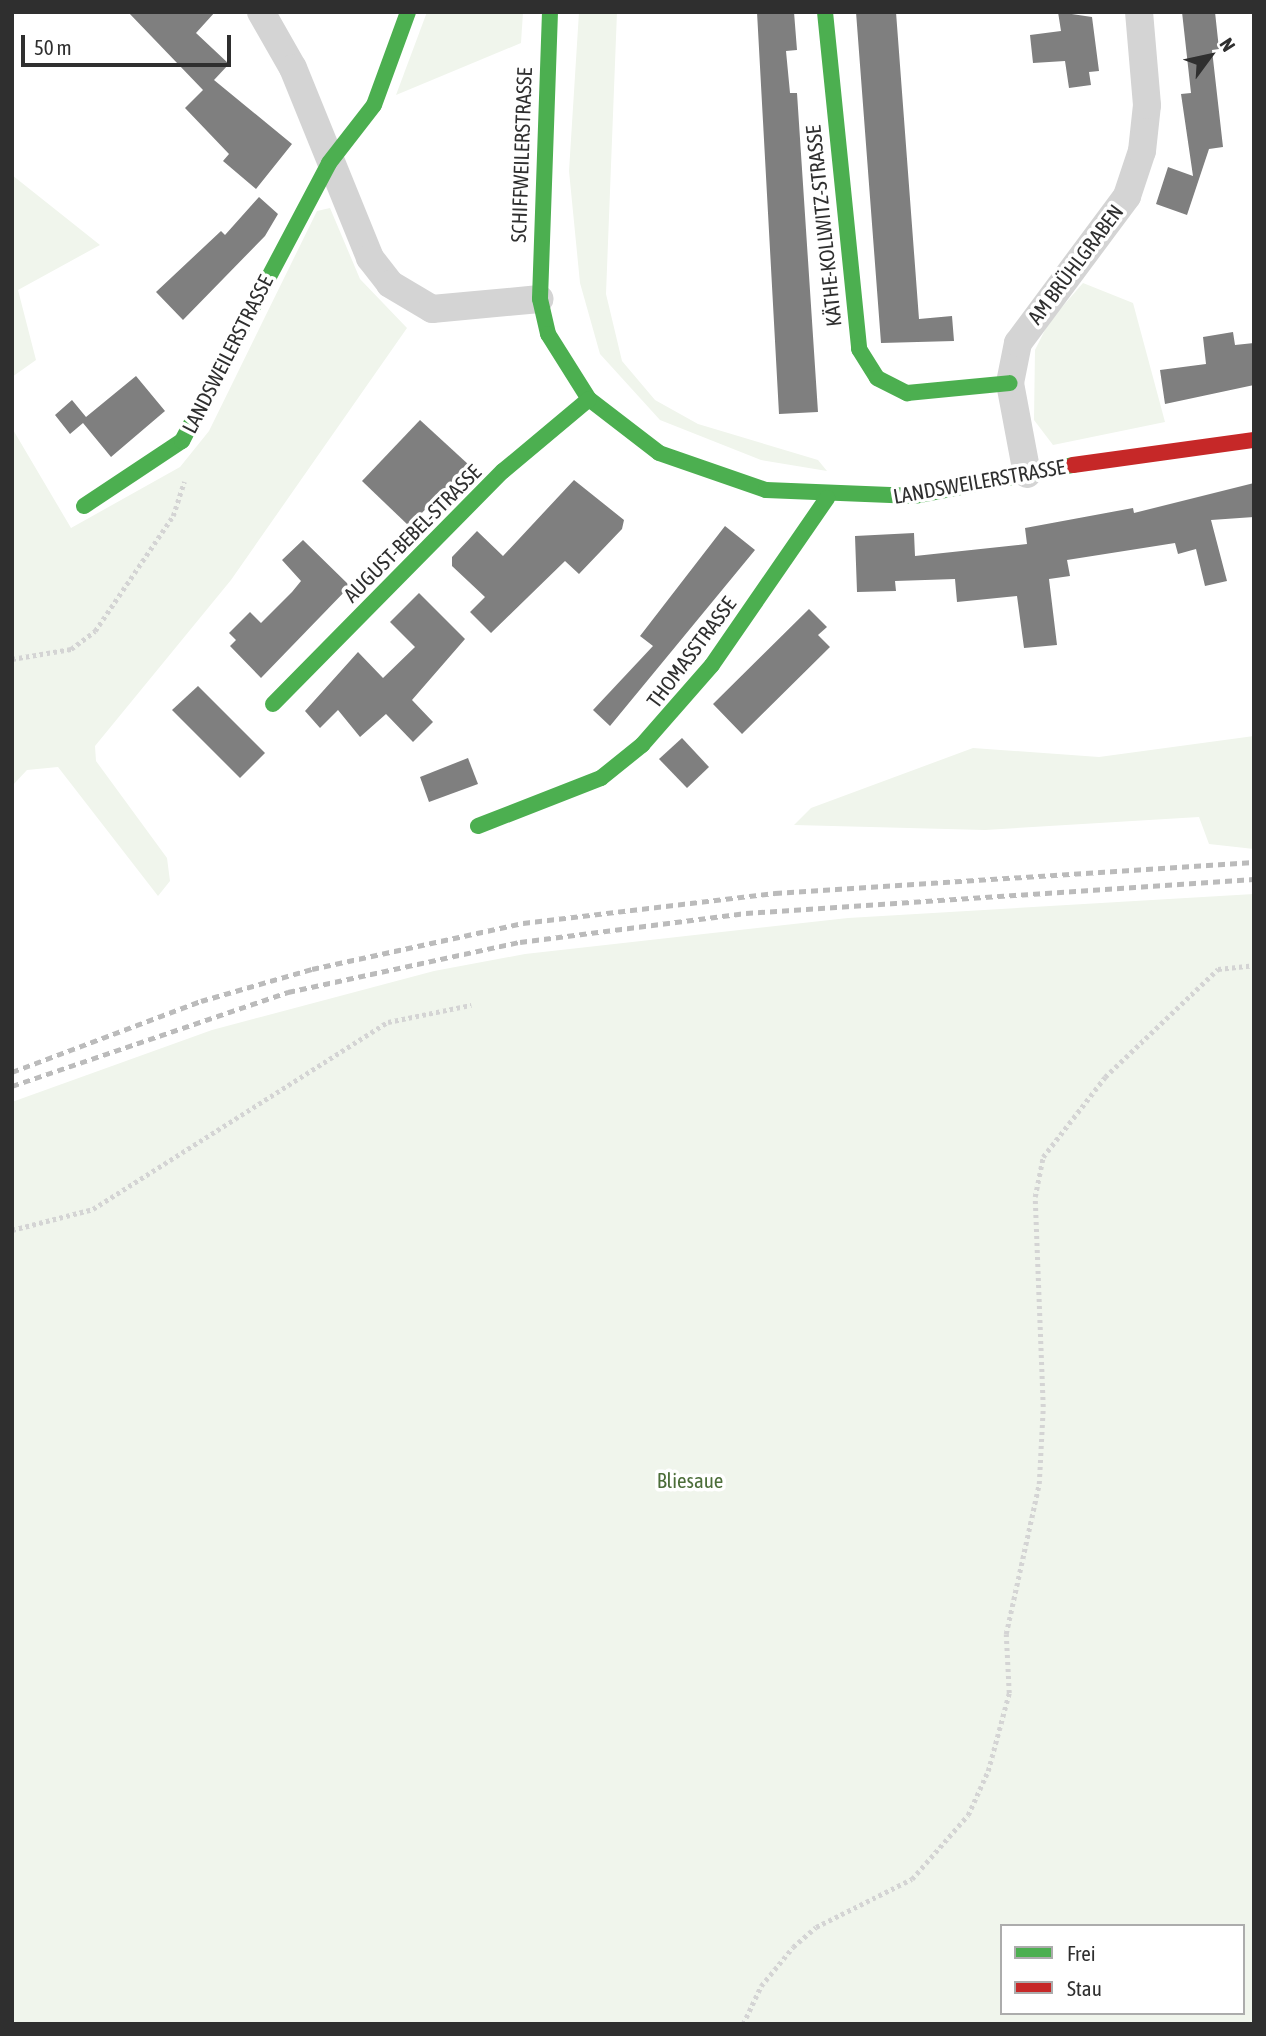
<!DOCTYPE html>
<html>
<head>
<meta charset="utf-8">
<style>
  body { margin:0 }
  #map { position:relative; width:1266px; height:2036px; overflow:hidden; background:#fff; font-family:"Asap Condensed",sans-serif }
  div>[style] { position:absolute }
  .green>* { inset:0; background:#f0f5ec }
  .building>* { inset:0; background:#7f7f7f }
  .path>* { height:4.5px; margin-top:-2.25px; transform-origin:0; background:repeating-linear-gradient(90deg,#d4d4d4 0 3.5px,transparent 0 7px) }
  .street>* { height:28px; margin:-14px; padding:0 14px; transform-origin:14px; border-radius:14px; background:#d4d4d4 }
  .fast>* { height:16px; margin:-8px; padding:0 8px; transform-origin:8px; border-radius:8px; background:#4caf50 }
  .jam>* { height:16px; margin:-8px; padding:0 8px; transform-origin:8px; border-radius:8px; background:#c62828 }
  .rail>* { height:5px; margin-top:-2.5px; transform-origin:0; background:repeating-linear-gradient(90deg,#bbb 0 7px,transparent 0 12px) }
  span { translate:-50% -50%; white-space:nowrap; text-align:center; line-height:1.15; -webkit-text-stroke:7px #fff; paint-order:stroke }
  .street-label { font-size:21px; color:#2f2f2f }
  .park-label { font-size:21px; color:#4c6e39 }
  .frame { position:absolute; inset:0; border:14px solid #2f2f2f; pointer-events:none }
  .legend { position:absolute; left:1000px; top:1924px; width:245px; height:91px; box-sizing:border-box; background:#fff; border:2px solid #acacac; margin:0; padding:9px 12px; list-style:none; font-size:21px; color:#2f2f2f }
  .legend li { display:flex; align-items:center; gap:14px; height:35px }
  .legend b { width:35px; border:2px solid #acacac }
  .north { position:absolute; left:1175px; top:21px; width:70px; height:70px; -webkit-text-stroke:5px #fff; paint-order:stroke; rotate:57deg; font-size:19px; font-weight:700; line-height:28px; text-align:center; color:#2f2f2f }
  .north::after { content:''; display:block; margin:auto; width:24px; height:32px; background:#2f2f2f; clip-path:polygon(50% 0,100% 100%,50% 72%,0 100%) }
  .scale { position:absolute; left:21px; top:35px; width:210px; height:32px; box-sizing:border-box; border:4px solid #2f2f2f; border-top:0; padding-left:9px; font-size:21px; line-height:24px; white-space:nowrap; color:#2f2f2f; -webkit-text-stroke:5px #fff; paint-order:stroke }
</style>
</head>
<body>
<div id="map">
  <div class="green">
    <i style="clip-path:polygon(427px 12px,523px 12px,521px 43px,396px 95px)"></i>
    <i style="clip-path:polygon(579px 12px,617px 12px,606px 294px,622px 361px,655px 400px,698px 424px,818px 460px,827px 471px,761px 460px,660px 420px,600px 354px,580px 283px,569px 171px)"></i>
    <i style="clip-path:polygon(12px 175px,100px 245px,18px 290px,36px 360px,12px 377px)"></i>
    <i style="clip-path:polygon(330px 208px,360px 279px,407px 328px,231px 580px,95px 746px,96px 761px,167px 858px,170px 881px,158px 896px,58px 767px,27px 770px,12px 786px,12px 428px,71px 528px,180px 467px,209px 431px,317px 211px)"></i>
    <i style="clip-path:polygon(1083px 283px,1133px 303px,1165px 422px,1053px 445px,1034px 420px,1035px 350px,1049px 322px)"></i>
    <i style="clip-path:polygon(1254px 736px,1254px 849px,1209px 844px,1199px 817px,985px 830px,794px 825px,811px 808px,973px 748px,1099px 757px)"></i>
    <i style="clip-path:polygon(evenodd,1254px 894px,1254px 2024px,12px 2024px,12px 1102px,212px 1030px,434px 971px,525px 954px,848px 918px,1254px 894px,1002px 1926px,1243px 1926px,1243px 2013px,1002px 2013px,1002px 1926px)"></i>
  </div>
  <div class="building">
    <i style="clip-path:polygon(128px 12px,215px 12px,196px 33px,229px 64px,214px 80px,292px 144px,256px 189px,223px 161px,229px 154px,185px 108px,203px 90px)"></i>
    <i style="clip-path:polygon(757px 12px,794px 12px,797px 50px,786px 51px,790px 93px,797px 93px,818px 412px,779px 414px)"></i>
    <i style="clip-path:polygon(856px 12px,896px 12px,919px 319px,952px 316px,954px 341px,881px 343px)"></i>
    <i style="clip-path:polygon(1058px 12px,1092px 17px,1099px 71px,1089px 72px,1091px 85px,1069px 88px,1065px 61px,1033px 63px,1030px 35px,1061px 31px)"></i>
    <i style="clip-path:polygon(1182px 12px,1215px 12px,1219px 49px,1212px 50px,1223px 147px,1209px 149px,1187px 215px,1156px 204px,1168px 167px,1193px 176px,1181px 94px,1191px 93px)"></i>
    <i style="clip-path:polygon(259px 197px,278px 214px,265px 236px,183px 320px,156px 292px,221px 231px,225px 235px)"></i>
    <i style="clip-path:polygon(1233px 332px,1235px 345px,1254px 343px,1254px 385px,1165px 404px,1160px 370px,1206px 364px,1203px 337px)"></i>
    <i style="clip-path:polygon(136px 376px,165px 411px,111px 457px,83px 423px,70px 434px,55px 415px,72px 400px,86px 417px)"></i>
    <i style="clip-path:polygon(420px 420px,469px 465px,409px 526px,362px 481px)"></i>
    <i style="clip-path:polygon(574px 480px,624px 520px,622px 529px,579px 574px,565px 561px,491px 633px,470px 612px,485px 597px,452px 566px,452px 557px,477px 531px,503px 556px)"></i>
    <i style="clip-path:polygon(1254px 483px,1254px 517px,1211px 520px,1227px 581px,1205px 586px,1196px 549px,1178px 554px,1175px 543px,1067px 560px,1070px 576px,1049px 579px,1057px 645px,1024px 648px,1017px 596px,957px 602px,955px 579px,895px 581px,896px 591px,857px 592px,855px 536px,914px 533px,915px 556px,1027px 544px,1025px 528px,1133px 508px,1134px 513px)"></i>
    <i style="clip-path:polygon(725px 526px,755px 550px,610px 726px,593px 710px,653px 646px,640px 636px)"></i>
    <i style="clip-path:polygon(303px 540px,350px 586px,261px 678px,230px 646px,236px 640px,229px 633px,250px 612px,261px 623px,292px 592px,301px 581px,282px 560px)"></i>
    <i style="clip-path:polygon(419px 593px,465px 639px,412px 700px,433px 722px,413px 742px,386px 714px,360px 737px,338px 710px,320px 728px,305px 711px,358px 652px,383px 678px,415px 647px,390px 622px)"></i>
    <i style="clip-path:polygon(809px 609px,827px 627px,818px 635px,830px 647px,742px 734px,713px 704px)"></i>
    <i style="clip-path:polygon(198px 686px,265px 753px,240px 778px,172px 710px)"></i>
    <i style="clip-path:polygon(682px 738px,709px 767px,687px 788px,659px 759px)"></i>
    <i style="clip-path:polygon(468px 758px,478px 784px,429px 802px,420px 777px)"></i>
  </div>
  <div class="path">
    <i style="left:12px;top:659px;width:60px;rotate:-9.6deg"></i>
    <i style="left:71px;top:649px;width:30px;rotate:-37deg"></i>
    <i style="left:95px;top:631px;width:139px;rotate:-55.9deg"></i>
    <i style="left:173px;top:516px;width:36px;rotate:-72deg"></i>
    <i style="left:12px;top:1230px;width:84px;rotate:-14.5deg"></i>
    <i style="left:93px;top:1209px;width:349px;rotate:-32.4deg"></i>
    <i style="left:388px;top:1022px;width:85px;rotate:-11.6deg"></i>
    <i style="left:743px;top:2024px;width:42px;rotate:-64.7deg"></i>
    <i style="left:761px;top:1986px;width:50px;rotate:-50.6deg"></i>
    <i style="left:793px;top:1947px;width:30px;rotate:-41deg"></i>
    <i style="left:816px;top:1927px;width:107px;rotate:-26.6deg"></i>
    <i style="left:912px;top:1879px;width:85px;rotate:-48.8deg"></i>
    <i style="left:968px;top:1815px;width:48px;rotate:-65.6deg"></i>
    <i style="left:988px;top:1771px;width:81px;rotate:-74.9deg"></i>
    <i style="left:1009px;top:1693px;width:59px;rotate:-92.9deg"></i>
    <i style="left:1006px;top:1634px;width:154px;rotate:-77.6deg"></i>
    <i style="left:1039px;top:1484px;width:77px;rotate:-87deg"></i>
    <i style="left:1043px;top:1407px;width:210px;rotate:-92.2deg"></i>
    <i style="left:1035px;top:1197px;width:41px;rotate:-78.7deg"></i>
    <i style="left:1043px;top:1157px;width:101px;rotate:-52.2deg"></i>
    <i style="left:1105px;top:1077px;width:156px;rotate:-43.7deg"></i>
    <i style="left:1218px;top:969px;width:36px;rotate:-6deg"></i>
  </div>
  <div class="street">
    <i style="left:261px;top:12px;width:64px;rotate:60.3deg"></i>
    <i style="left:293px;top:68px;width:205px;rotate:67.9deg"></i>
    <i style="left:370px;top:258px;width:33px;rotate:52deg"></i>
    <i style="left:390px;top:284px;width:49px;rotate:30.8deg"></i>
    <i style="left:432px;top:309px;width:108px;rotate:-5.3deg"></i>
    <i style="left:1027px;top:474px;width:93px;rotate:-100.6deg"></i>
    <i style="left:1010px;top:383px;width:41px;rotate:-78.7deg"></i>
    <i style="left:1018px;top:343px;width:183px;rotate:-53.4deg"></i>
    <i style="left:1127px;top:196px;width:47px;rotate:-71.6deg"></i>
    <i style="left:1142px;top:151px;width:46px;rotate:-83.8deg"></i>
    <i style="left:1147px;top:105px;width:93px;rotate:-94.9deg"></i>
  </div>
  <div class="fast">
    <i style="left:550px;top:12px;width:287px;rotate:92deg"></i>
    <i style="left:540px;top:299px;width:36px;rotate:77deg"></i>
    <i style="left:548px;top:334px;width:77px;rotate:57.8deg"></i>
    <i style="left:589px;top:399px;width:88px;rotate:37.6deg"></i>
    <i style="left:659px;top:453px;width:113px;rotate:19.1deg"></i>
    <i style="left:766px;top:490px;width:149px;rotate:2.3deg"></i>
    <i style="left:915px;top:496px;width:161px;rotate:-11.1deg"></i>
    <i style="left:825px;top:12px;width:339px;rotate:84.2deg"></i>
    <i style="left:859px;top:349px;width:34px;rotate:58deg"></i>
    <i style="left:877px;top:378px;width:34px;rotate:27deg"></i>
    <i style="left:907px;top:393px;width:103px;rotate:-5.5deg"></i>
    <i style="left:84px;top:506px;width:118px;rotate:-33.6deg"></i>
    <i style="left:182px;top:441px;width:314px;rotate:-62.1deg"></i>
    <i style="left:329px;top:163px;width:73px;rotate:-52.2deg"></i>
    <i style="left:374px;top:105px;width:99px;rotate:-69.9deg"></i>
    <i style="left:273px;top:704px;width:327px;rotate:-45.4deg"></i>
    <i style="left:503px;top:471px;width:112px;rotate:-39.9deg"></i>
    <i style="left:478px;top:826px;width:132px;rotate:-21.3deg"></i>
    <i style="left:601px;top:778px;width:53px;rotate:-38.8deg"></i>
    <i style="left:642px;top:745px;width:106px;rotate:-48.8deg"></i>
    <i style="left:712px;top:665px;width:203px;rotate:-55.4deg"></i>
  </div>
  <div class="jam">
    <i style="left:1073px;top:465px;width:183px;rotate:-7.9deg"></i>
  </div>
  <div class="rail">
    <i style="left:12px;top:1072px;width:202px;rotate:-20.6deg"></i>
    <i style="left:201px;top:1001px;width:116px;rotate:-16.1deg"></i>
    <i style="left:312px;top:969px;width:216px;rotate:-12.3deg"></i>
    <i style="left:523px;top:923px;width:254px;rotate:-6.8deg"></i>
    <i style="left:775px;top:893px;width:480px;rotate:-3.7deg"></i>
    <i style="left:12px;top:1086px;width:292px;rotate:-18.8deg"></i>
    <i style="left:288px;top:992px;width:237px;rotate:-12.2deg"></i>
    <i style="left:520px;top:942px;width:228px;rotate:-7.3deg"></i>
    <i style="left:746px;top:913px;width:509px;rotate:-3.83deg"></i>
  </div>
  <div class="street-label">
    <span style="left:521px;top:155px;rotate:-88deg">SCHIFFWEILERSTRASSE</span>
    <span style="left:823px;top:226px;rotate:-96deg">KÄTHE-KOLLWITZ-STRASSE</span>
    <span style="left:1075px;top:264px;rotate:-53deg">AM BRÜHLGRABEN</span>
    <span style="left:227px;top:354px;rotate:-63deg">LANDSWEILERSTRASSE</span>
    <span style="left:979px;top:481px;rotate:-10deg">LANDSWEILERSTRASSE</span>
    <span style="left:412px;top:533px;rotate:-45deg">AUGUST-BEBEL-STRASSE</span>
    <span style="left:691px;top:652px;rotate:-53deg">THOMASSTRASSE</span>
  </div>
  <div class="park-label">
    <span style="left:690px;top:1480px">Bliesaue</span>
  </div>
  <div class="frame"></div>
  <ul class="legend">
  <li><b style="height:9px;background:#4caf50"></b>Frei</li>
  <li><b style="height:9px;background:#c62828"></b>Stau</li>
  </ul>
  <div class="north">N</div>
  <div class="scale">50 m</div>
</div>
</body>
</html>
